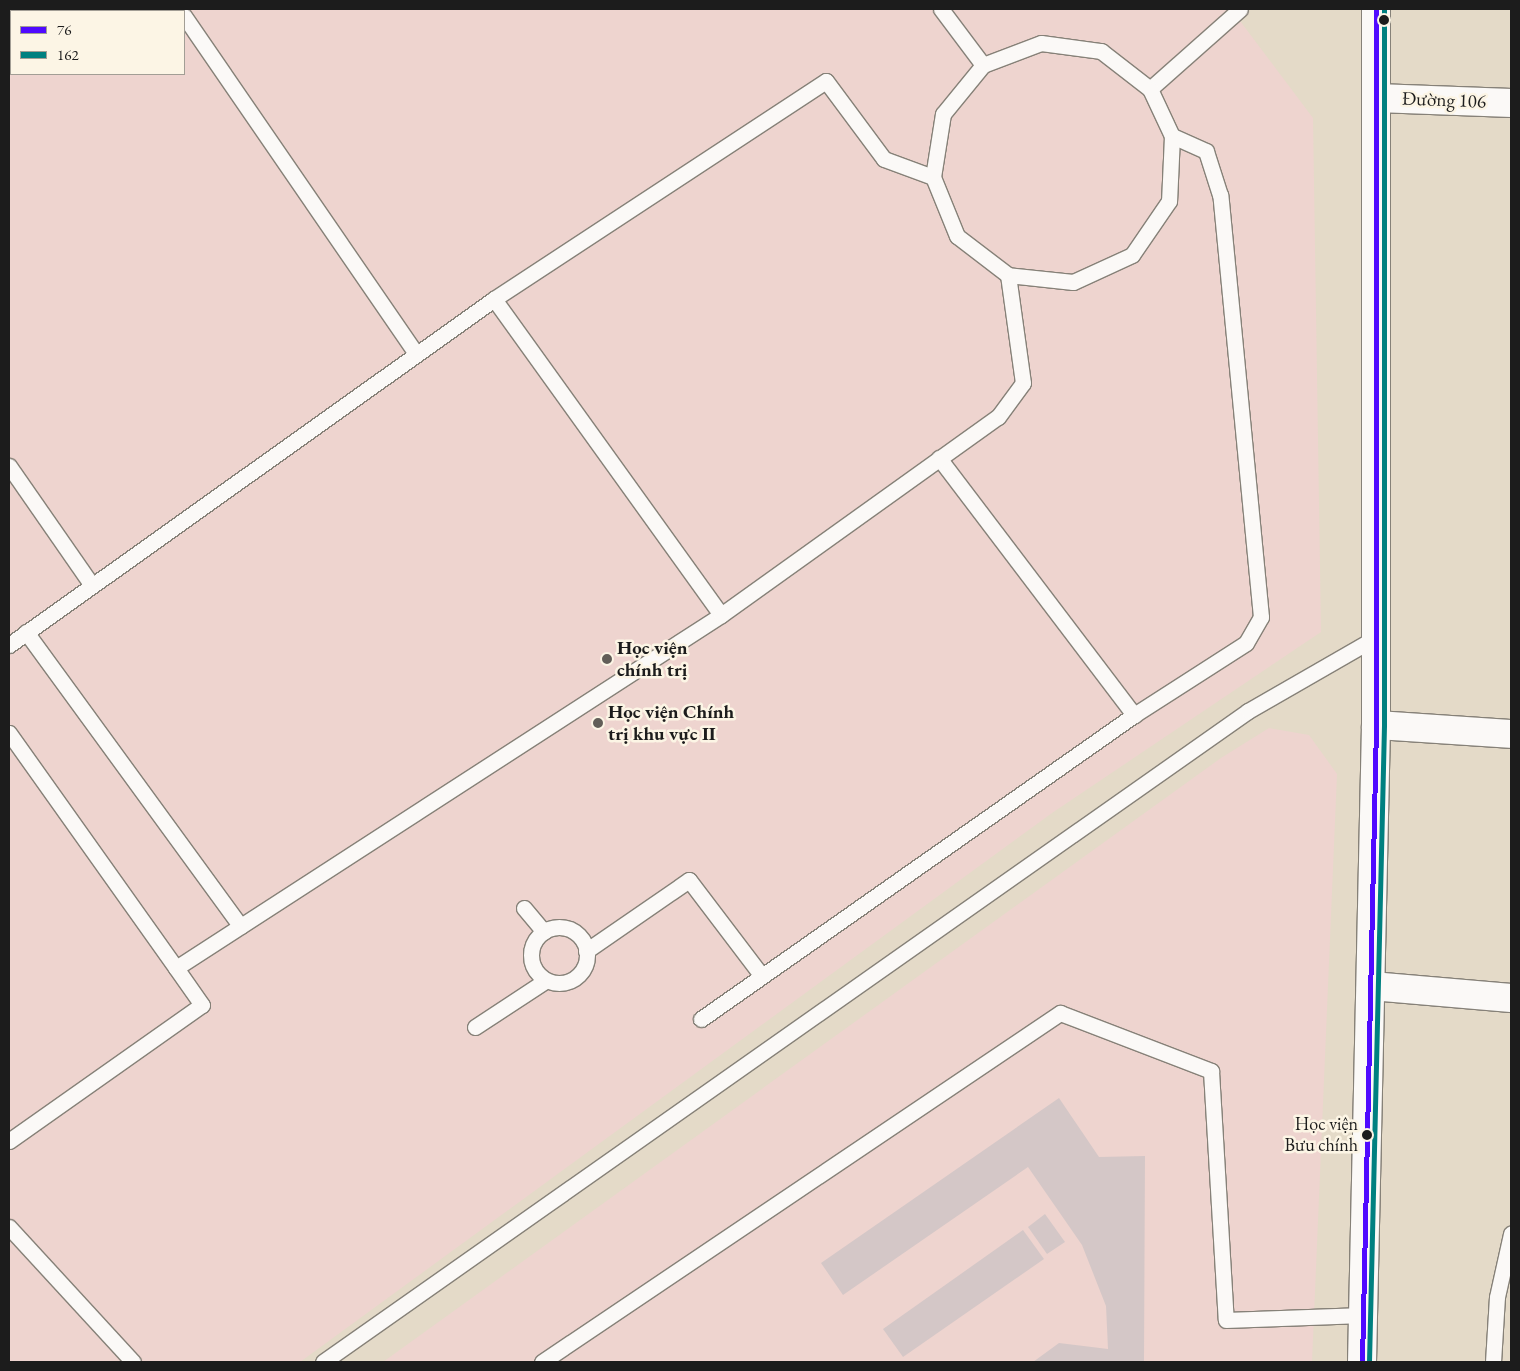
<!DOCTYPE html>
<html>
<head>
<meta charset="utf-8">
<style>
  body { margin:0 }
  #map { position:relative; width:1520px; height:1371px; overflow:hidden; background:#e4dac8; font-family:"EB Garamond",serif }
  div>[style] { position:absolute }
  .built>* { inset:0; background:#eed4cf }
  .building>* { inset:0; background:#d4c7c7 }
  .roads { filter:drop-shadow(1px 0 #868178) drop-shadow(-1px 0 #868178) drop-shadow(0 1px #868178) drop-shadow(0 -1px #868178) }
  .service>* { height:15px; margin:-7.5px; padding:0 7.5px; transform-origin:7.5px; border-radius:7.5px; background:#fbf9f7 }
  .service>.ring { margin:-7.5px; padding:0; box-sizing:content-box; background:none; border:15px solid #fbf9f7; border-radius:50% }
  .minor>* { height:28px; margin:-14px; padding:0 14px; transform-origin:14px; border-radius:14px; background:#fbf9f7 }
  .tertiary>* { height:28px; margin:-14px; padding:0 14px; transform-origin:14px; border-radius:14px; background:#fbf9f7 }
  .bus-1>* { height:5px; margin:-2.5px; padding:0 2.5px; transform-origin:2.5px; border-radius:2.5px; background:#4f0aff }
  .bus-2>* { height:5px; margin:-2.5px; padding:0 2.5px; transform-origin:2.5px; border-radius:2.5px; background:#008080 }
  .dots>* { width:14px; height:14px; translate:-50% -50%; box-sizing:border-box; border:2px solid #fcf5e5; border-radius:50% }
  span { translate:-50% -50%; white-space:nowrap; text-align:center; line-height:1.15; -webkit-text-stroke:5px #fcf5e5; paint-order:stroke }
  .bus-label { font-size:18px; color:#1c1c1c }
  .right { translate:-100% -50%; text-align:right }
  .street-label { font-size:19px; color:#1c1c1c }
  .poi-label { font-size:19px; color:#1c1c1c; font-weight:700 }
  .left { translate:0 -50%; text-align:left }
  .frame { position:absolute; inset:0; border:10px solid #1c1c1c; pointer-events:none }
  .legend { position:absolute; left:10px; top:10px; width:175px; height:65px; box-sizing:border-box; background:#fcf5e5; border:1px solid #a29e95; margin:0; padding:6px 9px; list-style:none; font-size:15px; color:#1c1c1c }
  .legend li { display:flex; align-items:center; gap:10px; height:25px }
  .legend b { width:25px; border:1px solid #a29e95 }
</style>
</head>
<body>
<div id="map">
  <div class="built">
    <i style="clip-path:polygon(evenodd,9px 9px,1231px 9px,1313px 118px,1321px 632px,1052px 813px,300px 1362px,9px 1362px,9px 9px,11px 11px,184px 11px,184px 74px,11px 74px,11px 11px)"></i>
    <i style="clip-path:polygon(1269px 728px,1309px 735px,1337px 774px,1312px 1362px,383px 1362px,1221px 758px)"></i>
  </div>
  <div class="building">
    <i style="clip-path:polygon(1059px 1098px,1099px 1157px,1145px 1156px,1144px 1362px,1033px 1362px,1059px 1343px,1108px 1349px,1106px 1306px,1082px 1245px,1028px 1167px,843px 1295px,821px 1263px)"></i>
    <i style="clip-path:polygon(1045px 1214px,1065px 1242px,1047px 1254px,1028px 1227px)"></i>
    <i style="clip-path:polygon(1023px 1230px,1044px 1259px,903px 1357px,883px 1329px)"></i>
  </div>
  <div class="roads">
    <div class="service">
      <i style="left:941px;top:9px;width:70px;rotate:53.1deg"></i>
      <i style="left:184px;top:16px;width:409px;rotate:55.5deg"></i>
      <i style="left:1150px;top:89px;width:120px;rotate:-41.6deg"></i>
      <i style="left:494px;top:299px;width:389px;rotate:54.3deg"></i>
      <i style="left:939px;top:458px;width:323px;rotate:52.8deg"></i>
      <i style="left:1134px;top:715px;width:133px;rotate:-32.7deg"></i>
      <i style="left:1246px;top:643px;width:30px;rotate:-60deg"></i>
      <i style="left:1261px;top:617px;width:424px;rotate:-95.5deg"></i>
      <i style="left:1220px;top:195px;width:46px;rotate:-107.7deg"></i>
      <i style="left:1206px;top:151px;width:37px;rotate:-156deg"></i>
      <i style="left:9px;top:466px;width:144px;rotate:55.2deg"></i>
      <i style="left:26px;top:632px;width:364px;rotate:53.9deg"></i>
      <i style="left:9px;top:645px;width:596px;rotate:-35.5deg"></i>
      <i style="left:494px;top:299px;width:397px;rotate:-33.3deg"></i>
      <i style="left:826px;top:81px;width:97px;rotate:53.4deg"></i>
      <i style="left:884px;top:159px;width:52px;rotate:20.2deg"></i>
      <i style="left:9px;top:733px;width:288px;rotate:54.6deg"></i>
      <i style="left:176px;top:968px;width:649px;rotate:-32.93deg"></i>
      <i style="left:721px;top:615px;width:340px;rotate:-35.6deg"></i>
      <i style="left:998px;top:417px;width:42px;rotate:-53.7deg"></i>
      <i style="left:1023px;top:383px;width:109px;rotate:-97.9deg"></i>
      <i style="left:1008px;top:275px;width:64px;rotate:-142.6deg"></i>
      <i style="left:957px;top:236px;width:64px;rotate:-112.1deg"></i>
      <i style="left:933px;top:177px;width:64px;rotate:-81deg"></i>
      <i style="left:943px;top:114px;width:63px;rotate:-50.8deg"></i>
      <i style="left:983px;top:65px;width:62px;rotate:-20.8deg"></i>
      <i style="left:1041px;top:43px;width:61px;rotate:7.6deg"></i>
      <i style="left:1101px;top:51px;width:62px;rotate:37.8deg"></i>
      <i style="left:1150px;top:89px;width:52px;rotate:64.9deg"></i>
      <i style="left:1172px;top:136px;width:65px;rotate:92.6deg"></i>
      <i style="left:1169px;top:201px;width:65px;rotate:124.4deg"></i>
      <i style="left:1132px;top:255px;width:65px;rotate:155.4deg"></i>
      <i style="left:1073px;top:282px;width:65px;rotate:-173.9deg"></i>
      <i style="left:524px;top:908px;width:31px;rotate:50deg"></i>
      <i class="ring" style="left:531px;top:927px;width:41px;height:41px"></i>
      <i style="left:586px;top:951px;width:125px;rotate:-34.6deg"></i>
      <i style="left:689px;top:880px;width:119px;rotate:52.8deg"></i>
      <i style="left:701px;top:1019px;width:529px;rotate:-35.07deg"></i>
      <i style="left:475px;top:1027px;width:84px;rotate:-33.3deg"></i>
      <i style="left:9px;top:1141px;width:236px;rotate:-35.2deg"></i>
      <i style="left:202px;top:1005px;width:45px;rotate:-125.1deg"></i>
      <i style="left:9px;top:1227px;width:183px;rotate:47.4deg"></i>
      <i style="left:323px;top:1362px;width:1131px;rotate:-35.14deg"></i>
      <i style="left:1248px;top:711px;width:146px;rotate:-29.9deg"></i>
      <i style="left:542px;top:1362px;width:625px;rotate:-33.97deg"></i>
      <i style="left:1060px;top:1013px;width:162px;rotate:21deg"></i>
      <i style="left:1211px;top:1071px;width:249px;rotate:86.6deg"></i>
      <i style="left:1226px;top:1320px;width:137px;rotate:-2.1deg"></i>
      <i style="left:1493px;top:1362px;width:65px;rotate:-86.5deg"></i>
      <i style="left:1497px;top:1297px;width:65px;rotate:-77.5deg"></i>
    </div>
    <div class="minor">
      <i style="left:1377px;top:98px;width:134px;rotate:2.1deg"></i>
      <i style="left:1376px;top:725px;width:135px;rotate:3.8deg"></i>
      <i style="left:1371px;top:986px;width:141px;rotate:4.9deg"></i>
    </div>
    <div class="tertiary">
      <i style="left:1362px;top:1362px;width:637px;rotate:-88.74deg"></i>
      <i style="left:1376px;top:725px;width:716px;rotate:-90deg"></i>
    </div>
  </div>
  <div class="bus-1">
    <i style="left:1362px;top:1362px;width:637px;rotate:-88.74deg"></i>
    <i style="left:1376px;top:725px;width:716px;rotate:-90deg"></i>
  </div>
  <div class="bus-2">
    <i style="left:1369px;top:1362px;width:637px;rotate:-88.65deg"></i>
    <i style="left:1384px;top:725px;width:716px;rotate:-90deg"></i>
  </div>
  <div class="dots">
    <i style="left:1384px;top:20px;background:#1c1c1c"></i>
    <i style="left:607px;top:659px;background:#625e58"></i>
    <i style="left:598px;top:723px;background:#625e58"></i>
    <i style="left:1367px;top:1135px;background:#1c1c1c"></i>
  </div>
  <div class="bus-label">
    <span class="right" style="left:1358px;top:1135px">Học viện<br>Bưu chính</span>
  </div>
  <div class="street-label">
    <span style="left:1444px;top:100px;rotate:2deg">Đường 106</span>
  </div>
  <div class="poi-label">
    <span class="left" style="left:617px;top:659px">Học viện<br>chính trị</span>
    <span class="left" style="left:608px;top:723px">Học viện Chính<br>trị khu vực II</span>
  </div>
  <div class="frame"></div>
  <ul class="legend">
  <li><b style="height:6px;background:#4f0aff"></b>76</li>
  <li><b style="height:6px;background:#008080"></b>162</li>
  </ul>
</div>
</body>
</html>
